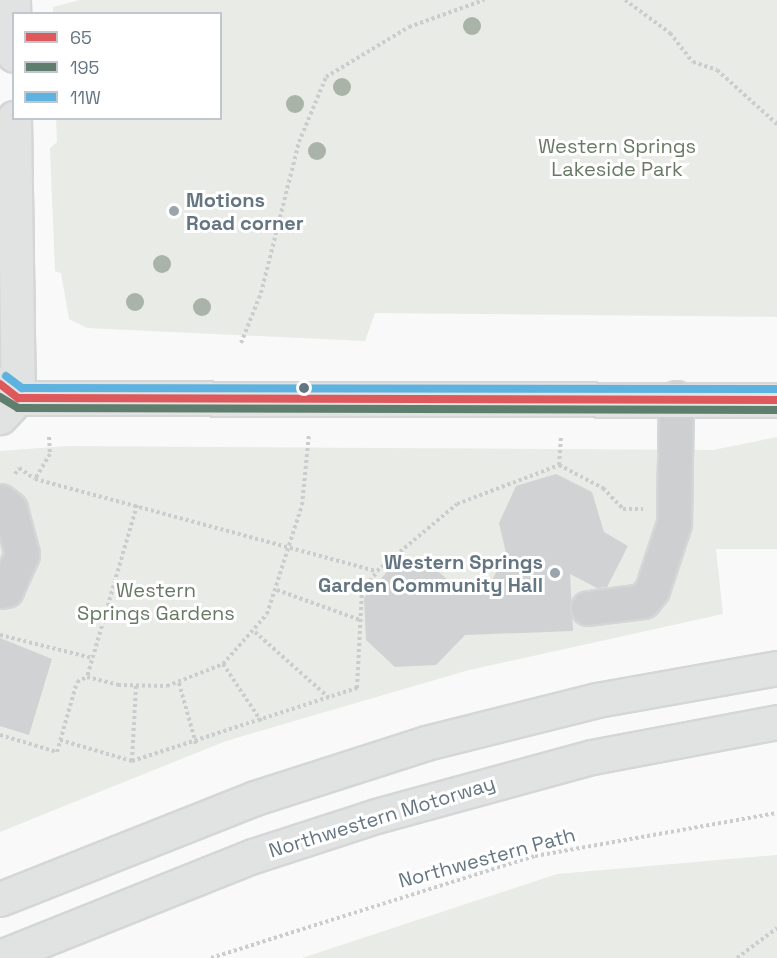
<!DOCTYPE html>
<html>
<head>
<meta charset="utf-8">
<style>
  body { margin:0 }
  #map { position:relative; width:777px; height:958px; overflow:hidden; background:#f9f9f9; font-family:"Space Grotesk",sans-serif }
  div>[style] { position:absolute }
  .green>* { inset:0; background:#e8ebe6 }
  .building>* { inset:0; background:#d0d2d3 }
  .path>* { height:4px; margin-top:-2px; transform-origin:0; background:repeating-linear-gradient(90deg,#cbcccd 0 3px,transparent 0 6px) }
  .roads { filter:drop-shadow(2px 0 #d5d6d7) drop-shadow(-2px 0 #d5d6d7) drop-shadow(0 2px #d5d6d7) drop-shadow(0 -2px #d5d6d7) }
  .minor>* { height:33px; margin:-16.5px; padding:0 16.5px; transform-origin:16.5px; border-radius:16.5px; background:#cecfd0 }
  .major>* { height:33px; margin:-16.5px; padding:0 16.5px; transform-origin:16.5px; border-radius:16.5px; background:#e1e2e2 }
  .highway>* { height:33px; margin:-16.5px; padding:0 16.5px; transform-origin:16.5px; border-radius:16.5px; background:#e1e2e2 }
  .bus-1>* { height:8px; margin:-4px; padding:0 4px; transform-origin:4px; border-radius:4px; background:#de595c }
  .bus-2>* { height:8px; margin:-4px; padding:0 4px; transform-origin:4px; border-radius:4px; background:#607e6e }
  .bus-3>* { height:8px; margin:-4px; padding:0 4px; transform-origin:4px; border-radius:4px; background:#5db2df }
  .trees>* { width:18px; height:18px; margin:-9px; border-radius:50%; background:#a9b3a7 }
  .dots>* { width:16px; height:16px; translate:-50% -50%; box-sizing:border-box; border:3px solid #fff; border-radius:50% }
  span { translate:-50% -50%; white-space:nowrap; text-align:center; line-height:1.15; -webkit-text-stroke:6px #fff; paint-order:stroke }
  .park-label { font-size:20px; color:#687a64 }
  .poi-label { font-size:20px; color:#657683; font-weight:700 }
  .left { translate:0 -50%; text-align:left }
  .right { translate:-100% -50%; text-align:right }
  .street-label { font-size:20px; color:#657683 }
  .legend { position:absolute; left:12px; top:12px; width:210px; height:108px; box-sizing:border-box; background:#fff; border:2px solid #c1c8cd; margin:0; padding:8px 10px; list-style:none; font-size:18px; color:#657683 }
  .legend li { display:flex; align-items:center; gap:12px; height:30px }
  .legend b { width:30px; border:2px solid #c1c8cd }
</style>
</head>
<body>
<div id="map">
  <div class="green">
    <i style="clip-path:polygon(80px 0,777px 0,777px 317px,375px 313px,365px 341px,87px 328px,69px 319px,61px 273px,55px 271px,50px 148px,57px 142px,56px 119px,220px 118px,220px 14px,53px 13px,53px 7px)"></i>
    <i style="clip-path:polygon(777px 437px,777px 549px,716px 549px,723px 614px,469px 670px,226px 741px,0 832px,0 451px,68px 446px,713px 450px)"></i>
    <i style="clip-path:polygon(777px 855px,777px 958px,302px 958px,557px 874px)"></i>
  </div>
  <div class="building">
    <i style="clip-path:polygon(556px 474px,592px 492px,604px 532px,628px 546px,607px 587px,597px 588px,570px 574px,573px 631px,465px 635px,436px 665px,395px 667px,366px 640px,364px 598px,391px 567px,432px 566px,456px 587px,488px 588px,506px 553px,499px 523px,516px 486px)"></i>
    <i style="clip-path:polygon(0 638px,52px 659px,29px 735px,0 726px)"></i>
  </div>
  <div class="path">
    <i style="left:625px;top:0;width:56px;rotate:36.3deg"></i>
    <i style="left:670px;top:33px;width:37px;rotate:52deg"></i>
    <i style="left:693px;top:62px;width:25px;rotate:18deg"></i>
    <i style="left:717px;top:70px;width:81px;rotate:42deg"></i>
    <i style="left:241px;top:343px;width:54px;rotate:-68.2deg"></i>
    <i style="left:261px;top:293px;width:156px;rotate:-75.9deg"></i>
    <i style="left:299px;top:142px;width:70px;rotate:-67.4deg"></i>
    <i style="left:326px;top:77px;width:97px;rotate:-31.1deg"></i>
    <i style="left:409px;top:27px;width:80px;rotate:-19.8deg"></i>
    <i style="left:49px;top:437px;width:17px;rotate:87deg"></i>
    <i style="left:50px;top:454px;width:29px;rotate:121deg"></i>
    <i style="left:35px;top:479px;width:354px;rotate:15.1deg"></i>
    <i style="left:377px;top:571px;width:104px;rotate:-39.9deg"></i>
    <i style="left:457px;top:504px;width:109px;rotate:-20.9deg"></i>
    <i style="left:559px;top:465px;width:29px;rotate:-86deg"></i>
    <i style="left:559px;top:465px;width:50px;rotate:27.6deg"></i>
    <i style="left:603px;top:488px;width:29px;rotate:46deg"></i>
    <i style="left:623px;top:509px;width:20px"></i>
    <i style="left:15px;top:474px;width:7px;rotate:-56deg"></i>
    <i style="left:19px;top:468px;width:19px;rotate:35deg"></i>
    <i style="left:137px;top:505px;width:179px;rotate:106.2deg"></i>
    <i style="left:87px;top:677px;width:32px;rotate:14deg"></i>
    <i style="left:118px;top:685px;width:49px;rotate:1.2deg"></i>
    <i style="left:167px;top:686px;width:60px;rotate:-21.4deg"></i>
    <i style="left:223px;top:664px;width:67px;rotate:-48.7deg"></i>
    <i style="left:267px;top:614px;width:114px;rotate:-72.2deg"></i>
    <i style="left:302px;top:505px;width:71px;rotate:-84.4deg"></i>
    <i style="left:277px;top:590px;width:88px;rotate:19.9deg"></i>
    <i style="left:255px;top:632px;width:99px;rotate:41.7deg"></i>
    <i style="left:0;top:635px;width:95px;rotate:14deg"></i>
    <i style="left:223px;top:664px;width:69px;rotate:56.3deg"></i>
    <i style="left:179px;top:683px;width:63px;rotate:74.4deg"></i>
    <i style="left:136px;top:686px;width:75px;rotate:93.1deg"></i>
    <i style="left:132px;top:761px;width:237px;rotate:-18deg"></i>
    <i style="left:357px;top:688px;width:98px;rotate:-87.1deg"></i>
    <i style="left:362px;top:590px;width:23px;rotate:-50deg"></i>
    <i style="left:0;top:735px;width:59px;rotate:16.6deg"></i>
    <i style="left:57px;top:752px;width:73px;rotate:-74.1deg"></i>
    <i style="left:77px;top:682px;width:11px;rotate:-27deg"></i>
    <i style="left:60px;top:740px;width:75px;rotate:16.3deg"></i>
    <i style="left:211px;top:958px;width:340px;rotate:-17.5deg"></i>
    <i style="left:535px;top:856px;width:246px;rotate:-10.1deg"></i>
    <i style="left:737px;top:958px;width:50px;rotate:-36.9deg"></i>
  </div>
  <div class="roads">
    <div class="minor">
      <i style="left:0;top:501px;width:13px;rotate:39deg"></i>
      <i style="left:10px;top:509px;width:47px;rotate:75.1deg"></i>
      <i style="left:22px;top:554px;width:39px;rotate:114deg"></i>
      <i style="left:6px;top:590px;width:6px;rotate:171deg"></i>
      <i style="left:588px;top:608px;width:55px;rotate:-7.3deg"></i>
      <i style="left:643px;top:601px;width:14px;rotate:-51deg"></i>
      <i style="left:652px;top:590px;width:71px;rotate:-71.8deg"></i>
      <i style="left:674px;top:523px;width:125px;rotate:-89.1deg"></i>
    </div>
    <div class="major">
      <i style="left:13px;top:0;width:55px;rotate:89deg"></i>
      <i style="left:14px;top:118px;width:280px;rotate:89.2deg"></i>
      <i style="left:0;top:384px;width:23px;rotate:38deg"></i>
      <i style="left:18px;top:398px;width:759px;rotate:0.15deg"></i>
      <i style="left:0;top:417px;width:26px;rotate:-47deg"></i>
    </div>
    <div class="highway">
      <i style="left:0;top:899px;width:274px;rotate:-21.6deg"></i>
      <i style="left:255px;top:798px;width:180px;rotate:-17.8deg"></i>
      <i style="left:426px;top:743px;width:176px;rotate:-14.1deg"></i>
      <i style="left:597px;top:700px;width:183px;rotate:-10.1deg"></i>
      <i style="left:0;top:957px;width:272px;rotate:-21.8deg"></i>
      <i style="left:253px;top:856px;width:129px;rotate:-18deg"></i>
      <i style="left:376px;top:816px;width:224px;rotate:-15.3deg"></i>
      <i style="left:592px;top:757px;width:188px;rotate:-10.7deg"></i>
    </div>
  </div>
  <div class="bus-1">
    <i style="left:0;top:384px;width:23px;rotate:38deg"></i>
    <i style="left:18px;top:398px;width:759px;rotate:0.15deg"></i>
  </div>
  <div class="bus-2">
    <i style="left:0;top:397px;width:21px;rotate:31deg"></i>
    <i style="left:18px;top:408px;width:759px;rotate:0.15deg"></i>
  </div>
  <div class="bus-3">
    <i style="left:6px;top:376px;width:20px;rotate:37deg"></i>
    <i style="left:22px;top:388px;width:755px;rotate:0.08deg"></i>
  </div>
  <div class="trees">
    <i style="left:472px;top:26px"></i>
    <i style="left:342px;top:87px"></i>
    <i style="left:295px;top:104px"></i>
    <i style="left:317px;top:151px"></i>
    <i style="left:162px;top:264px"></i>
    <i style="left:135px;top:302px"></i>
    <i style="left:202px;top:307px"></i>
  </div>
  <div class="dots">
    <i style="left:174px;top:211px;background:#99a4ac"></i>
    <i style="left:304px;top:388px;background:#657683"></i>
    <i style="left:555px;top:573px;background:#99a4ac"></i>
  </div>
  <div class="park-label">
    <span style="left:617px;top:158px">Western Springs<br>Lakeside Park</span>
    <span style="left:156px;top:602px">Western<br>Springs Gardens</span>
  </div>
  <div class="poi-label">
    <span class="left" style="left:186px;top:212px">Motions<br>Road corner</span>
    <span class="right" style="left:543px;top:574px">Western Springs<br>Garden Community Hall</span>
  </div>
  <div class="street-label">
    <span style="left:382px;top:817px;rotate:-17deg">Northwestern Motorway</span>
    <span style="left:487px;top:858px;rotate:-15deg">Northwestern Path</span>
  </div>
  <ul class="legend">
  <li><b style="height:8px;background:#de595c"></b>65</li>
  <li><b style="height:8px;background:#607e6e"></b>195</li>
  <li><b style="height:8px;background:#5db2df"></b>11W</li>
  </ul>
</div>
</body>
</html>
